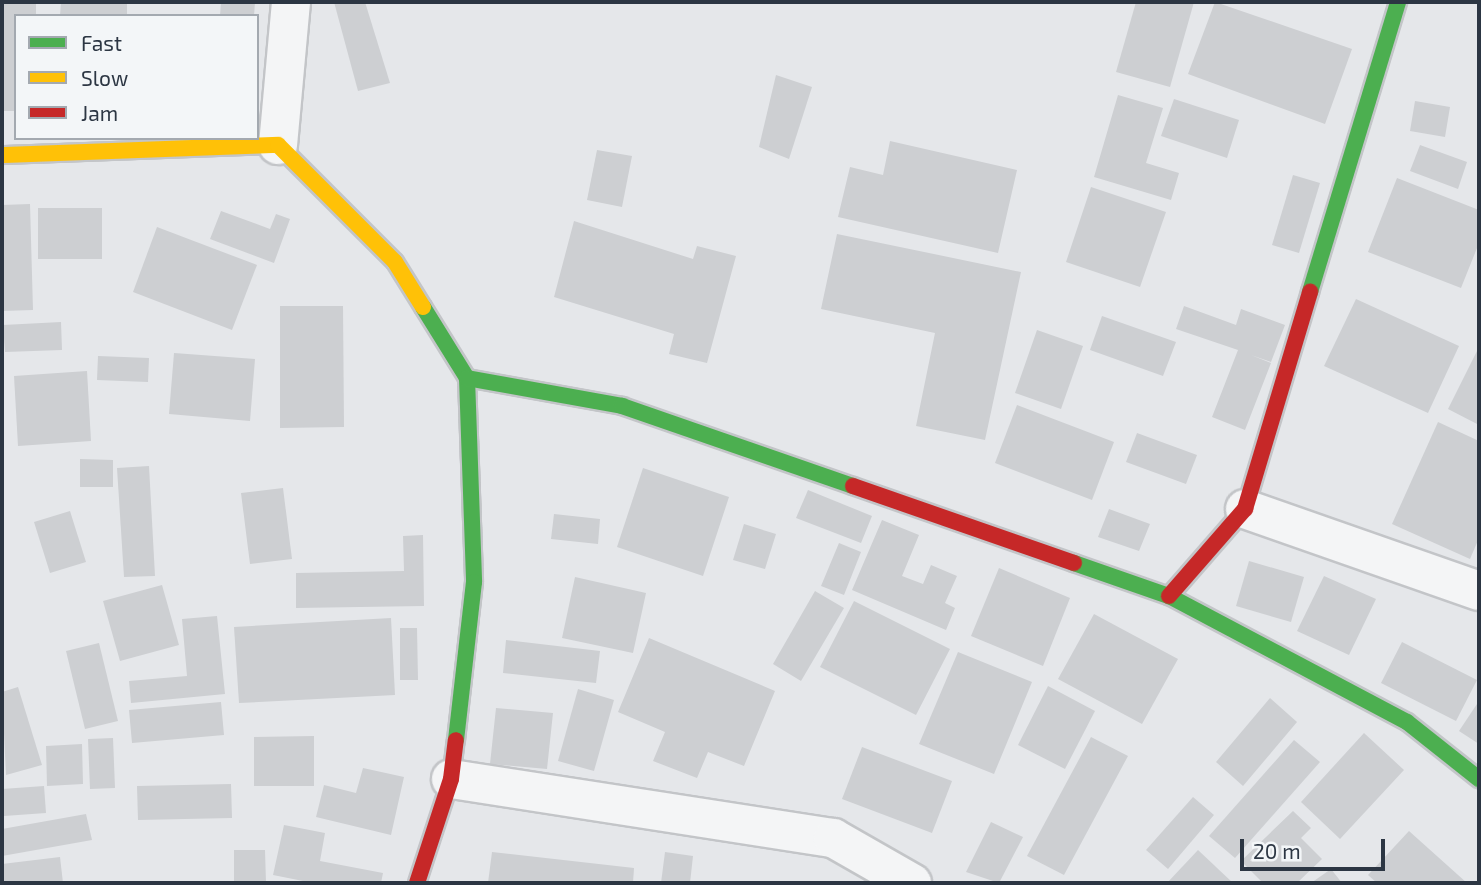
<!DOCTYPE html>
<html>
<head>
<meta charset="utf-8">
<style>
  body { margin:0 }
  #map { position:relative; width:1481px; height:885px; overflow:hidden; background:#e5e7ea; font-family:"Exo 2",sans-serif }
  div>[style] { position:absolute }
  .building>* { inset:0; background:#cdcfd2 }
  .roads { filter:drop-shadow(2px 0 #c3c5c8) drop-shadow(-2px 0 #c3c5c8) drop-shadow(0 2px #c3c5c8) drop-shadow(0 -2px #c3c5c8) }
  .street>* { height:38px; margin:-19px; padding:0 19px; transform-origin:19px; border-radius:19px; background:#f4f5f6 }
  .fast>* { height:16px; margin:-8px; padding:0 8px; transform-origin:8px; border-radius:8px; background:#4caf50 }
  .slow>* { height:16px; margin:-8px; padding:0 8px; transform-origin:8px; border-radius:8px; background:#ffc107 }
  .jam>* { height:16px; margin:-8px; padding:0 8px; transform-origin:8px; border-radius:8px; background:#c62828 }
  span { translate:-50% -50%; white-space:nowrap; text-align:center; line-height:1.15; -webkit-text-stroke:5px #f3f6f8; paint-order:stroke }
  .frame { position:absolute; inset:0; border:4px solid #2c3643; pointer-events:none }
  .legend { position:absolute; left:14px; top:14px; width:245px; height:126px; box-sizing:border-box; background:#f3f6f8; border:2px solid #a3a9b0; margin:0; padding:9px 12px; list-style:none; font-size:21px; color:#2c3643 }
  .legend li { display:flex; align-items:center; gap:14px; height:35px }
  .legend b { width:35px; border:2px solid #a3a9b0 }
  .scale { position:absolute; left:1240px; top:839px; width:145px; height:32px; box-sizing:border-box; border:4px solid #2c3643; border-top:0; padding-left:9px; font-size:21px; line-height:24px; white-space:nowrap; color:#2c3643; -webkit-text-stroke:5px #f3f6f8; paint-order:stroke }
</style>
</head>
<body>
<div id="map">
  <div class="building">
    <i style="clip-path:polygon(2px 2px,36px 2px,36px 16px,16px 16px,16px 111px,2px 111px)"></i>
    <i style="clip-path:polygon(61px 2px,127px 2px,127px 16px,60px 16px)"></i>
    <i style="clip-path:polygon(221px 2px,255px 2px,254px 16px,220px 16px)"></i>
    <i style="clip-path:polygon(334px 2px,365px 2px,390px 83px,358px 91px)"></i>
    <i style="clip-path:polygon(1136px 2px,1194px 2px,1170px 87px,1116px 72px)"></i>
    <i style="clip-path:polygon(1215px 2px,1352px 49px,1325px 124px,1188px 74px)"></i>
    <i style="clip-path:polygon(776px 75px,812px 87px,789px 159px,759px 147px)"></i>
    <i style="clip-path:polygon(1118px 95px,1163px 108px,1146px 163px,1179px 173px,1171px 200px,1094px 177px)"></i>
    <i style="clip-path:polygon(1174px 99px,1239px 120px,1227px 158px,1161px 136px)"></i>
    <i style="clip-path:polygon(1415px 101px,1450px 107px,1445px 137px,1410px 131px)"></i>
    <i style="clip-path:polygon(890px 141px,1017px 170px,998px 253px,838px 217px,850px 167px,883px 175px)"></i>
    <i style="clip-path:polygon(1420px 145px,1467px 162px,1458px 189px,1410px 171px)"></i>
    <i style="clip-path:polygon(597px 150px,632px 156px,622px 207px,587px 200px)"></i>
    <i style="clip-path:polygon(1293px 175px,1320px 183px,1299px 253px,1272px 245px)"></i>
    <i style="clip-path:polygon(1397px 178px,1479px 210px,1479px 243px,1461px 288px,1368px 252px)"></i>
    <i style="clip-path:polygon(1091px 187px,1166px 212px,1140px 287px,1066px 262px)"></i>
    <i style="clip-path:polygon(30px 204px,33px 310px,2px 311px,2px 205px)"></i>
    <i style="clip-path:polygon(38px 208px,102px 208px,102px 259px,38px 259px)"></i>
    <i style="clip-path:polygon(221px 211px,270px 229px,276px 214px,290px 219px,274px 263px,210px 239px)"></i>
    <i style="clip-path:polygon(574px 221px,693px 259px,697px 246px,736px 256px,707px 363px,669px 354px,674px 334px,554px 297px)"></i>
    <i style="clip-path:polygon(157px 227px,257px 265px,232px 330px,133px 292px)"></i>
    <i style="clip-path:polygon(837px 234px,1021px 272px,985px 440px,916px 426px,935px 333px,821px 309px)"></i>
    <i style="clip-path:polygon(1356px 299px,1459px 346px,1428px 413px,1324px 366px)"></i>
    <i style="clip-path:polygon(280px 306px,343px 306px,344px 427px,280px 428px)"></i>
    <i style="clip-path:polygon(1184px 306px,1236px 325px,1241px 309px,1285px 325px,1271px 362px,1251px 355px,1271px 363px,1245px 430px,1212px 417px,1238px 350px,1176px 329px)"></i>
    <i style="clip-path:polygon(1102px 316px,1176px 342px,1163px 376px,1090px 350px)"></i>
    <i style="clip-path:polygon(61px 322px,62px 350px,5px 352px,3px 325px)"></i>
    <i style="clip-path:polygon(1037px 330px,1083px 346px,1061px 409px,1015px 393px)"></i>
    <i style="clip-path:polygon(1479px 347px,1479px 425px,1448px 409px)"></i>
    <i style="clip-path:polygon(174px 353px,255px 359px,250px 421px,169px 414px)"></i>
    <i style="clip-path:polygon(98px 356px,149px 358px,148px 382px,97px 380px)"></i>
    <i style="clip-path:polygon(87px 371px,91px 441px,18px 446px,14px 376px)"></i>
    <i style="clip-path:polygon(1017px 405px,1114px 442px,1092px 500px,995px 463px)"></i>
    <i style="clip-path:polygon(1438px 422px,1479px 441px,1479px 538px,1470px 559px,1392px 524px)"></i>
    <i style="clip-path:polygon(1137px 433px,1197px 455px,1186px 484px,1126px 462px)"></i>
    <i style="clip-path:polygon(80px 459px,113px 460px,113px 487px,80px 487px)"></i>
    <i style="clip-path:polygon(149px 466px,155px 576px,124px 577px,117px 468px)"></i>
    <i style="clip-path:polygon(643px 468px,729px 497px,703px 576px,617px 547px)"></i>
    <i style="clip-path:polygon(283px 488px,292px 559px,250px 564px,241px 493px)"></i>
    <i style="clip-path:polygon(808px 490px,872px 516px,861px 543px,796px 518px)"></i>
    <i style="clip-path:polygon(1109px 509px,1150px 524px,1139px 551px,1098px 537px)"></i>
    <i style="clip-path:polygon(70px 511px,86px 562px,50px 573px,34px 522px)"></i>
    <i style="clip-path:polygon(554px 514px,600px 519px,598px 544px,551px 539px)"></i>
    <i style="clip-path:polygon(882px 520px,919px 535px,902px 576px,923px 584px,931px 565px,957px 576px,945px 603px,955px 608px,946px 630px,852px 590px)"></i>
    <i style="clip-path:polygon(744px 524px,776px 534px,765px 569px,733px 560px)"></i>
    <i style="clip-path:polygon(423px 535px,424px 606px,296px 608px,296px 573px,404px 571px,403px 536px)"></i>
    <i style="clip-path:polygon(839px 543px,861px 552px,844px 595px,821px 586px)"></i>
    <i style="clip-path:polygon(1249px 561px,1304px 577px,1291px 622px,1236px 606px)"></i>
    <i style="clip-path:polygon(999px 568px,1070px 598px,1043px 666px,971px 636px)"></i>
    <i style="clip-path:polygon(1324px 576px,1376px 599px,1349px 655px,1297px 631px)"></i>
    <i style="clip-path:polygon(575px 577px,646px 593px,633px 653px,562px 638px)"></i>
    <i style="clip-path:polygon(162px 585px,179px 645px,120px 661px,103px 601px)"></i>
    <i style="clip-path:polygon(815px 591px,844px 608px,801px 681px,773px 664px)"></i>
    <i style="clip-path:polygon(854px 601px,950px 649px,916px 715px,820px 667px)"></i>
    <i style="clip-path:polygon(1094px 614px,1178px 659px,1142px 724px,1058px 679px)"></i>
    <i style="clip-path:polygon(217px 616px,225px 694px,131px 703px,129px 681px,187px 676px,182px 619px)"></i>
    <i style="clip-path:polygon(391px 618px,395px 695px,239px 703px,234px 627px)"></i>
    <i style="clip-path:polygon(400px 628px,417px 628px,418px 680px,400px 680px)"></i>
    <i style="clip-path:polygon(649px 638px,775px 691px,744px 766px,708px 752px,697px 778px,653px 761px,665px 732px,618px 712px)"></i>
    <i style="clip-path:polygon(506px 640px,600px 651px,596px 683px,503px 673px)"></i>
    <i style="clip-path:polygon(1402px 642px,1477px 680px,1456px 721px,1381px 683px)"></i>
    <i style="clip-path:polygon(99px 643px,118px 721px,85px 729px,66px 651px)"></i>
    <i style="clip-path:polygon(958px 652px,1032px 682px,994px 774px,919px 744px)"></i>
    <i style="clip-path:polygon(1048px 686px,1095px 711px,1065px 769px,1018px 745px)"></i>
    <i style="clip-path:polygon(18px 687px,42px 765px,6px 775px,2px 692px)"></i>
    <i style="clip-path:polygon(578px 689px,614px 700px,594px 771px,558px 761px)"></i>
    <i style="clip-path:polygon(1270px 698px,1297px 722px,1243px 786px,1216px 762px)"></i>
    <i style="clip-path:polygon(1479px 701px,1479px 744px,1459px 731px)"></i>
    <i style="clip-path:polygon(221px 702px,224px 735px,132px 743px,129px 710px)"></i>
    <i style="clip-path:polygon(496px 708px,553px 713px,547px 769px,490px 764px)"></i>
    <i style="clip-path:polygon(1364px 733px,1404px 770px,1340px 839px,1301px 802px)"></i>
    <i style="clip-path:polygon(314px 736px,314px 786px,254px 786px,254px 737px)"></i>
    <i style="clip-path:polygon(1091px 737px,1128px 756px,1064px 875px,1027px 856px)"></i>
    <i style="clip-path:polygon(113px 738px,115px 788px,90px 789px,88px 739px)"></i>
    <i style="clip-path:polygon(1294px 740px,1320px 762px,1235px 858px,1209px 836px)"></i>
    <i style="clip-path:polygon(82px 744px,83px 784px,47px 786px,46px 746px)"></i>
    <i style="clip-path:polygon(862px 747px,952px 781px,932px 833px,842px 799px)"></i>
    <i style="clip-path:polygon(363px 768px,404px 777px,391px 835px,316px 817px,324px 785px,356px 793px)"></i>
    <i style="clip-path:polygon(231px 784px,232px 818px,138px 820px,137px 786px)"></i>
    <i style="clip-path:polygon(44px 786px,46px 813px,4px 816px,2px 789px)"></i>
    <i style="clip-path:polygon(1193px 797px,1214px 815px,1168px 869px,1146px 850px)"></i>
    <i style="clip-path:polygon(1293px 811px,1311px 828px,1301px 838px,1322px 859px,1297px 883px,1263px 883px,1241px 861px)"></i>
    <i style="clip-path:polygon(86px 814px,92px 840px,2px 856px,2px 829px)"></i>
    <i style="clip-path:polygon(991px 822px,1023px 837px,999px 883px,966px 872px)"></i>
    <i style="clip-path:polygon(284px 825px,325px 833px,320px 861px,383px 873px,381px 883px,313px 883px,273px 875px)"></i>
    <i style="clip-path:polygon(1409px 831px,1467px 883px,1377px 883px,1368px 875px)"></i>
    <i style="clip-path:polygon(234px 850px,265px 850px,266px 883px,234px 883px)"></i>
    <i style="clip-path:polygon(1198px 850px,1233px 883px,1167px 883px)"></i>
    <i style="clip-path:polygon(492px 852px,634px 868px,633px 883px,488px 883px)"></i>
    <i style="clip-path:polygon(665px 852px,693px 856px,690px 883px,661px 883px)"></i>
    <i style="clip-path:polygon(60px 857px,63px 883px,2px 883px,2px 864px)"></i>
    <i style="clip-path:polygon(1331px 869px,1342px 883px,1311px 883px)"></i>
  </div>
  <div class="roads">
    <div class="street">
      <i style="left:278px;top:145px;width:144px;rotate:-84.8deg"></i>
      <i style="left:1245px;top:509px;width:248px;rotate:19.3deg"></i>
      <i style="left:451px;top:779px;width:387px;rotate:8.8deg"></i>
      <i style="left:833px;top:838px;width:91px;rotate:29.7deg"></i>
    </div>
    <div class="fast">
      <i style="left:1310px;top:292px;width:303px;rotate:-73.1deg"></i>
      <i style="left:423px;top:307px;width:84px;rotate:58.2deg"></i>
      <i style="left:467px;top:378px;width:204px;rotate:88deg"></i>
      <i style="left:474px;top:582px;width:159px;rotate:96.5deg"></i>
      <i style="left:467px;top:378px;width:158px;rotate:10.2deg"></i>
      <i style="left:622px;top:406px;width:244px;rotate:19.1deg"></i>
      <i style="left:1074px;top:563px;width:101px;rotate:19.2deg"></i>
      <i style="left:1169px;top:596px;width:269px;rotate:27.9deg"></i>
      <i style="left:1407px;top:722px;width:92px;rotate:38.4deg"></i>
    </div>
    <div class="slow">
      <i style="left:2px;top:155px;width:276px;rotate:-2.1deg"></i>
      <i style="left:278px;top:145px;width:165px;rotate:45deg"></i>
      <i style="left:395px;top:262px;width:53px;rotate:58.1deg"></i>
    </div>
    <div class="jam">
      <i style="left:853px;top:486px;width:234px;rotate:19.2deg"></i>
      <i style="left:1169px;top:596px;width:116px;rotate:-48.9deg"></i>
      <i style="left:1245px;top:509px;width:227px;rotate:-73.3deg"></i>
      <i style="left:417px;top:883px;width:109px;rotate:-71.9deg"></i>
      <i style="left:451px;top:779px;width:39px;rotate:-83deg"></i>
    </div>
  </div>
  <div class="frame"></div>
  <ul class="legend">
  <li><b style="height:9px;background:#4caf50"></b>Fast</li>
  <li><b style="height:9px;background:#ffc107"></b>Slow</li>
  <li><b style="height:9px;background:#c62828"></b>Jam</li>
  </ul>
  <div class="scale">20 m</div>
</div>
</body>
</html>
